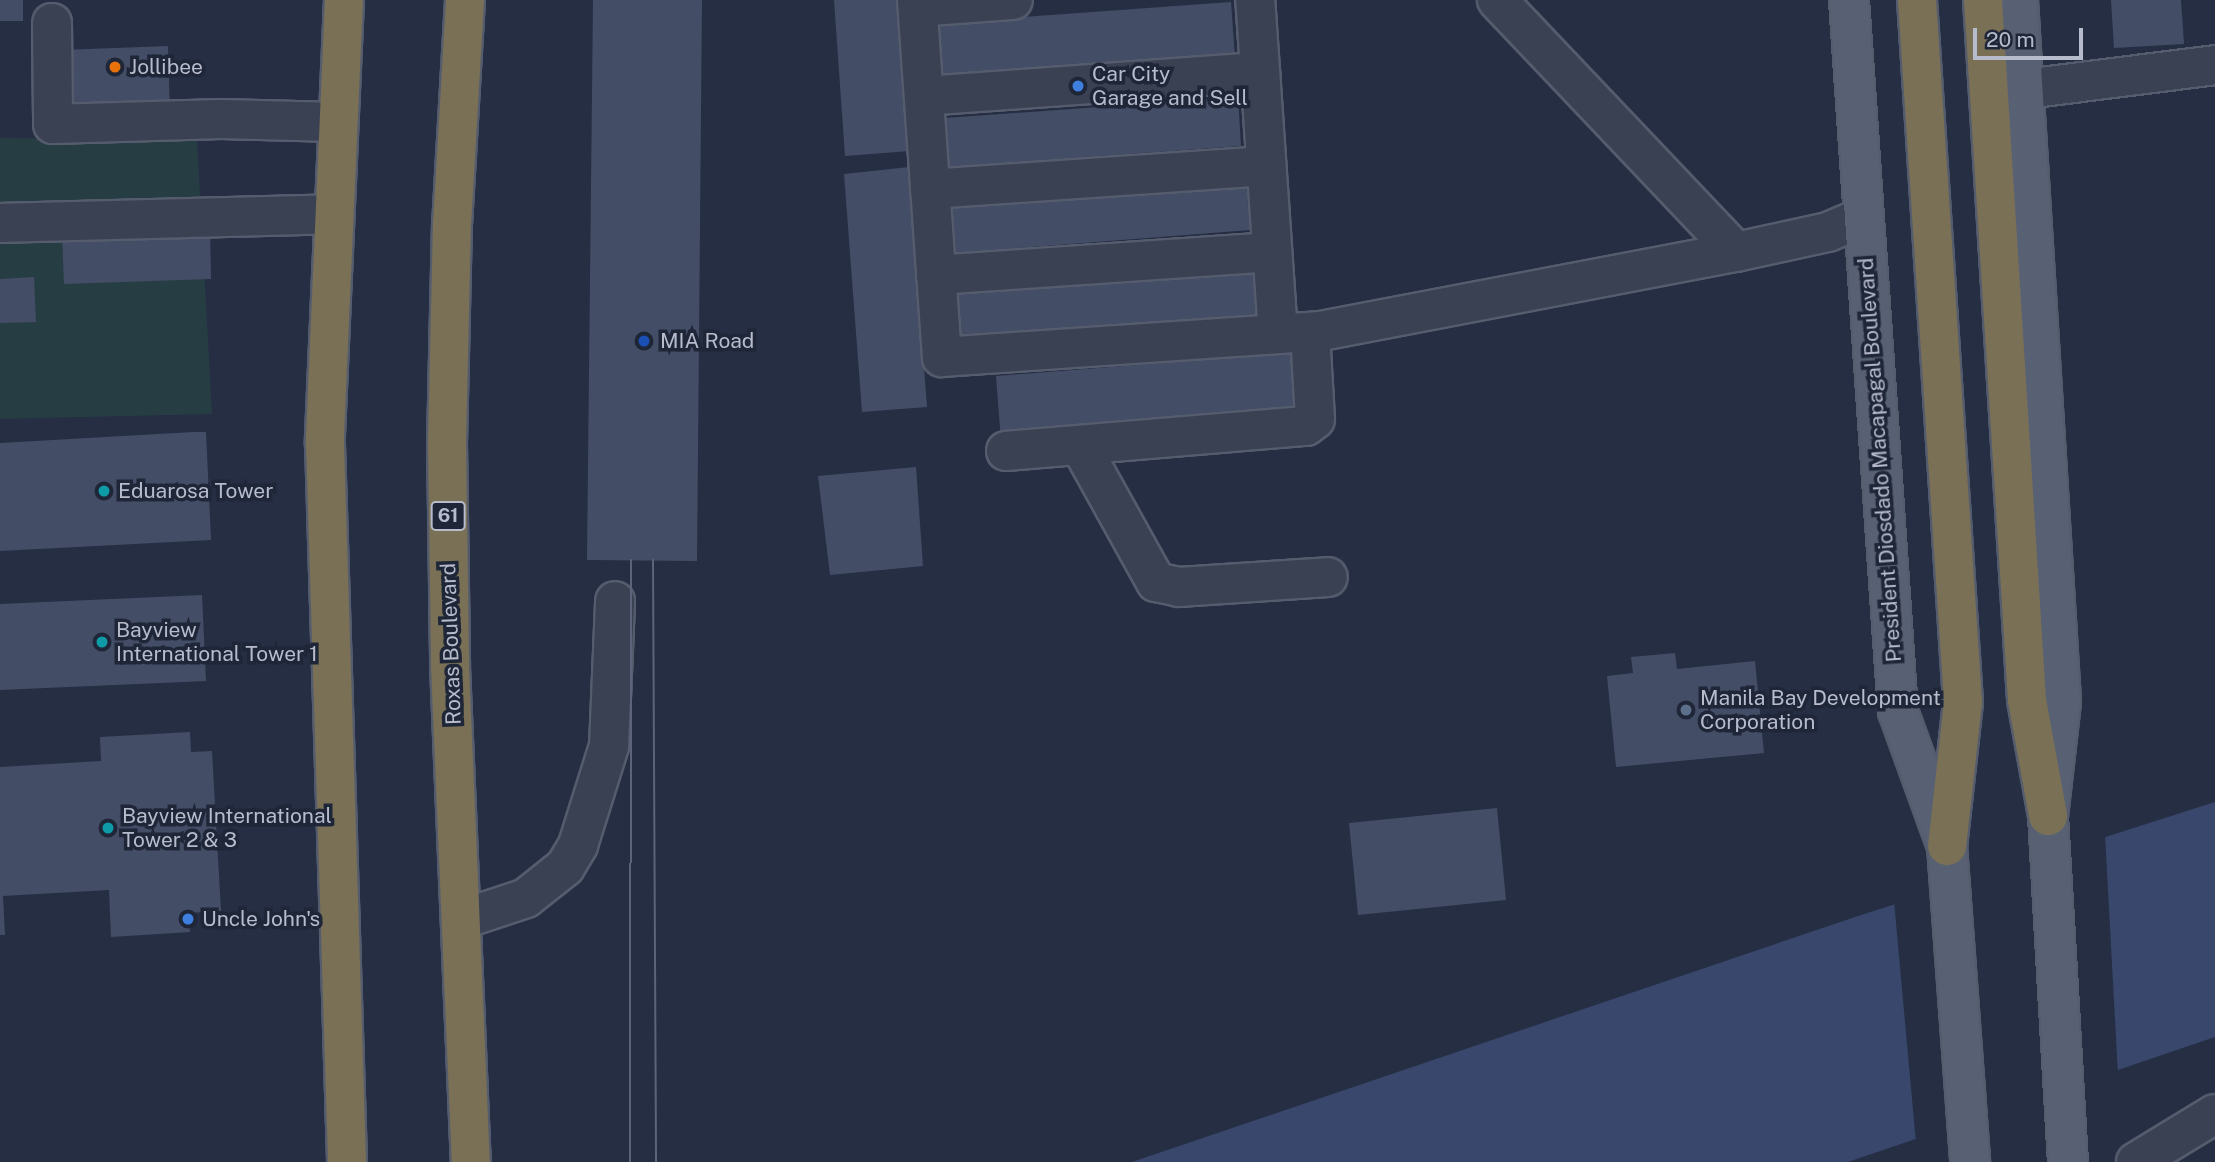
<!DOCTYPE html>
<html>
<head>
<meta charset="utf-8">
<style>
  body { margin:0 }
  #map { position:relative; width:2215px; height:1162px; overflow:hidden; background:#252e43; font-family:"Public Sans",sans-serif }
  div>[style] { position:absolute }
  .green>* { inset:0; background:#273d44 }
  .water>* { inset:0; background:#38476b }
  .pier>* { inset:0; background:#252e43 }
  .building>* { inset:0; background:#444d66 }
  .roads { filter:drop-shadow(2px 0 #555c6d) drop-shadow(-2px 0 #555c6d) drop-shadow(0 2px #555c6d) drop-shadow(0 -2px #555c6d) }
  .minor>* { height:38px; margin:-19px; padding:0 19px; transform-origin:19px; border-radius:19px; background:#3a4153 }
  .major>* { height:38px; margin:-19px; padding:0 19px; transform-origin:19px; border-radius:19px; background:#586073 }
  .highway>* { height:38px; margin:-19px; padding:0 19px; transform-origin:19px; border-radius:19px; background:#797056 }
  .tram>* { height:2px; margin:-1px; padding:0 1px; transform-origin:1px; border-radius:1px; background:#5c647a }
  .dots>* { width:19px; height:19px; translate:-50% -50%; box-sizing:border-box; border:4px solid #1e2638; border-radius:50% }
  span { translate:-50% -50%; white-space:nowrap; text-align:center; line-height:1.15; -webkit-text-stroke:7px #1e2638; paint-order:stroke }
  .shield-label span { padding:2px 5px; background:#1e2638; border:2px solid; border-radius:5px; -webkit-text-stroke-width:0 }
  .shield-label { font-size:19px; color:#b7bccd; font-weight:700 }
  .poi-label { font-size:21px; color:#b7bccd }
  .left { translate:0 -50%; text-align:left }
  .street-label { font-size:21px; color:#b7bccd }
  .scale { position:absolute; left:1973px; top:28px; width:110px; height:32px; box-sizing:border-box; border:4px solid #b7bccd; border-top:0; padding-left:9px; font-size:21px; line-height:24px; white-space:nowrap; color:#b7bccd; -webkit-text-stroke:5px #1e2638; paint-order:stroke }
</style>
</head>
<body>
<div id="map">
  <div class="green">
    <i style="clip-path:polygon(0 138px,197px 140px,212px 414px,0 419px)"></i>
  </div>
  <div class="water">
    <i style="clip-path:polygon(2215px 802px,2215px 1037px,1848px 1162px,1132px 1162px,1858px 916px)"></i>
  </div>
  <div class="pier">
    <i style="clip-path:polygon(2105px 835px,2118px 1075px,1916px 1143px,1894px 901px)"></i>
  </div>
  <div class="building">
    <i style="clip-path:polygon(0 0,23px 0,23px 21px,0 21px)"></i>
    <i style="clip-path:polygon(593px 0,702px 0,697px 561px,587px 560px)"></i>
    <i style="clip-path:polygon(834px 0,899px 0,910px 151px,845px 156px)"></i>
    <i style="clip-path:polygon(2111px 0,2181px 0,2184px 44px,2114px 48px)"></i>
    <i style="clip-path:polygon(1231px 2px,1235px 58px,942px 79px,938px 23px)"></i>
    <i style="clip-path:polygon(168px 46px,170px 114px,64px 117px,62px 50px)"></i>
    <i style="clip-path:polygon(1238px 97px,1241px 146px,949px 167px,945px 118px)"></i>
    <i style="clip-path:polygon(909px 167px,927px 407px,862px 412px,844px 174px)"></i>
    <i style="clip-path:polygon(1246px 181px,1250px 230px,956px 253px,952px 204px)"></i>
    <i style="clip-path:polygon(210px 227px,211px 279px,64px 284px,62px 233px)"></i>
    <i style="clip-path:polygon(1254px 272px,1258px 321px,960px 343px,957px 294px)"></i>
    <i style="clip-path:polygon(34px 277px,36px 322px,0 323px,0 279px)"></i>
    <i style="clip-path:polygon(1299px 352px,1304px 416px,1001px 441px,996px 376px)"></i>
    <i style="clip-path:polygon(193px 432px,206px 432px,211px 540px,0 551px,0 443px)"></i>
    <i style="clip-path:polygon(916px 467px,923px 566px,830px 575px,818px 476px)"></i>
    <i style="clip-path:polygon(202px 595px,206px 681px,0 690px,0 604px)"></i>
    <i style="clip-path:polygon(1675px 653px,1677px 669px,1755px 661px,1764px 753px,1616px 767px,1607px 676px,1633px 673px,1631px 657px)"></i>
    <i style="clip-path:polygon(190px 732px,191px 752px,212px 751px,221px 911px,189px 913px,190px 932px,111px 937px,109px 890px,3px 896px,5px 935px,0 935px,0 767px,101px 761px,100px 737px)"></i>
    <i style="clip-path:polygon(1497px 808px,1506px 900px,1358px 915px,1349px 823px)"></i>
  </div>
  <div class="roads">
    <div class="minor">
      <i style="left:917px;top:0;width:358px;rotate:86deg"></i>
      <i style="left:942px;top:357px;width:337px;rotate:-3.9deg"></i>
      <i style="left:1278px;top:334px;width:335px;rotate:-93.9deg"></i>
      <i style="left:1497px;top:0;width:347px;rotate:46.5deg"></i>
      <i style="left:918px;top:7px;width:95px;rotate:-4.2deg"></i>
      <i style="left:52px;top:23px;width:101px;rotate:89.4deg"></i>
      <i style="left:53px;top:124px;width:168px;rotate:-1.7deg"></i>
      <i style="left:221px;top:119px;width:115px;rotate:1.5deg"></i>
      <i style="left:2026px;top:89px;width:191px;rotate:-7.2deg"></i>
      <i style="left:924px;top:96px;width:337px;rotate:-4.1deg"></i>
      <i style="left:930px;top:189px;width:337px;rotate:-3.9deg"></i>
      <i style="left:0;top:223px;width:333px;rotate:-1.5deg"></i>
      <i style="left:936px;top:275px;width:337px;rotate:-3.9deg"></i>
      <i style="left:1278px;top:334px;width:43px;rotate:-4deg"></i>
      <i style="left:1321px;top:331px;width:422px;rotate:-10.8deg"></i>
      <i style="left:1736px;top:252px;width:94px;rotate:-12.3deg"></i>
      <i style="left:1828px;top:232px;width:39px;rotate:-23deg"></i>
      <i style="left:1080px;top:445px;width:157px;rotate:61deg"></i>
      <i style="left:1156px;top:582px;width:24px;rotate:12deg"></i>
      <i style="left:1179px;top:587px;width:149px;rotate:-3.8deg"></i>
      <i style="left:1006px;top:451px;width:301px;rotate:-4.8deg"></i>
      <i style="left:1306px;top:426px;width:11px;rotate:-38deg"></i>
      <i style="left:1315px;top:419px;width:87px;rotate:-93.3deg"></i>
      <i style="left:463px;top:919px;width:66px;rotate:-18.4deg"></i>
      <i style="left:526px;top:898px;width:50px;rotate:-38.5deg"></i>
      <i style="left:565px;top:867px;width:26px;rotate:-59deg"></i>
      <i style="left:578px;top:845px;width:104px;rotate:-72.6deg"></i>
      <i style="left:609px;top:746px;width:145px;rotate:-87.6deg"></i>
      <i style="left:2136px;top:1162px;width:92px;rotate:-31.3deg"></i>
    </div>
    <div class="major">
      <i style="left:1849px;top:0;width:713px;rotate:86.06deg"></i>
      <i style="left:1898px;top:711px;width:144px;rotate:70.1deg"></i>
      <i style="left:1947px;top:846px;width:317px;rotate:85.8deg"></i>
      <i style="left:2018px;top:0;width:703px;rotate:86.49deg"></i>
      <i style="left:2061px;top:702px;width:115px;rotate:96.5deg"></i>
      <i style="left:2048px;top:816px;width:347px;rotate:86.7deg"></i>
    </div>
    <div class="highway">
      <i style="left:344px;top:0;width:444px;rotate:92.5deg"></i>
      <i style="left:325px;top:444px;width:718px;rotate:88.24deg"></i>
      <i style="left:465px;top:0;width:223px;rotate:93.3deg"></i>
      <i style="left:452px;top:223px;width:219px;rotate:91.3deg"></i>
      <i style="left:447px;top:442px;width:224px;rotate:89.2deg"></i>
      <i style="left:450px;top:666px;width:496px;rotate:87.6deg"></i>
      <i style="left:1917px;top:0;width:704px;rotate:86.25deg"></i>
      <i style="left:1963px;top:702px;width:145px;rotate:96.3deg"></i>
      <i style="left:1983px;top:0;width:701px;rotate:86.4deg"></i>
      <i style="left:2027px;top:700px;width:118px;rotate:79.7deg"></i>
    </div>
  </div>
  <div class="tram">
    <i style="left:653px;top:560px;width:602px;rotate:89.71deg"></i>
    <i style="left:630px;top:1162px;width:602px;rotate:-89.9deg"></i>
  </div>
  <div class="dots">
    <i style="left:115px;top:67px;background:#e8710a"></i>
    <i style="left:1078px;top:86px;background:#3f7fe0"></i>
    <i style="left:644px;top:341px;background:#1a4fb4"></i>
    <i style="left:104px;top:491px;background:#0f9aa8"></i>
    <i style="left:102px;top:642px;background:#0f9aa8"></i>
    <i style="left:1686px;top:710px;background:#5c6f8a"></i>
    <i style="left:108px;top:828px;background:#0f9aa8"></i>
    <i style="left:188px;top:919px;background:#3f7fe0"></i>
  </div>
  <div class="shield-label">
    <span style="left:448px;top:516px">61</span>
  </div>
  <div class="poi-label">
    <span class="left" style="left:129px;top:67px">Jollibee</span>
    <span class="left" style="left:1092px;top:86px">Car City<br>Garage and Sell</span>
    <span class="left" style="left:660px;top:341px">MIA Road</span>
    <span class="left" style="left:118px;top:491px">Eduarosa Tower</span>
    <span class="left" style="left:116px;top:642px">Bayview<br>International Tower 1</span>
    <span class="left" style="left:1700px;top:710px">Manila Bay Development<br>Corporation</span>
    <span class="left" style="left:122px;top:828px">Bayview International<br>Tower 2 &amp; 3</span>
    <span class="left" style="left:202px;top:919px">Uncle John's</span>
  </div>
  <div class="street-label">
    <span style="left:1880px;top:460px;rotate:-94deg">President Diosdado Macapagal Boulevard</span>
    <span style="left:451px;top:644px;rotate:-92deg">Roxas Boulevard</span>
  </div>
  <div class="scale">20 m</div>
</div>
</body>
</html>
